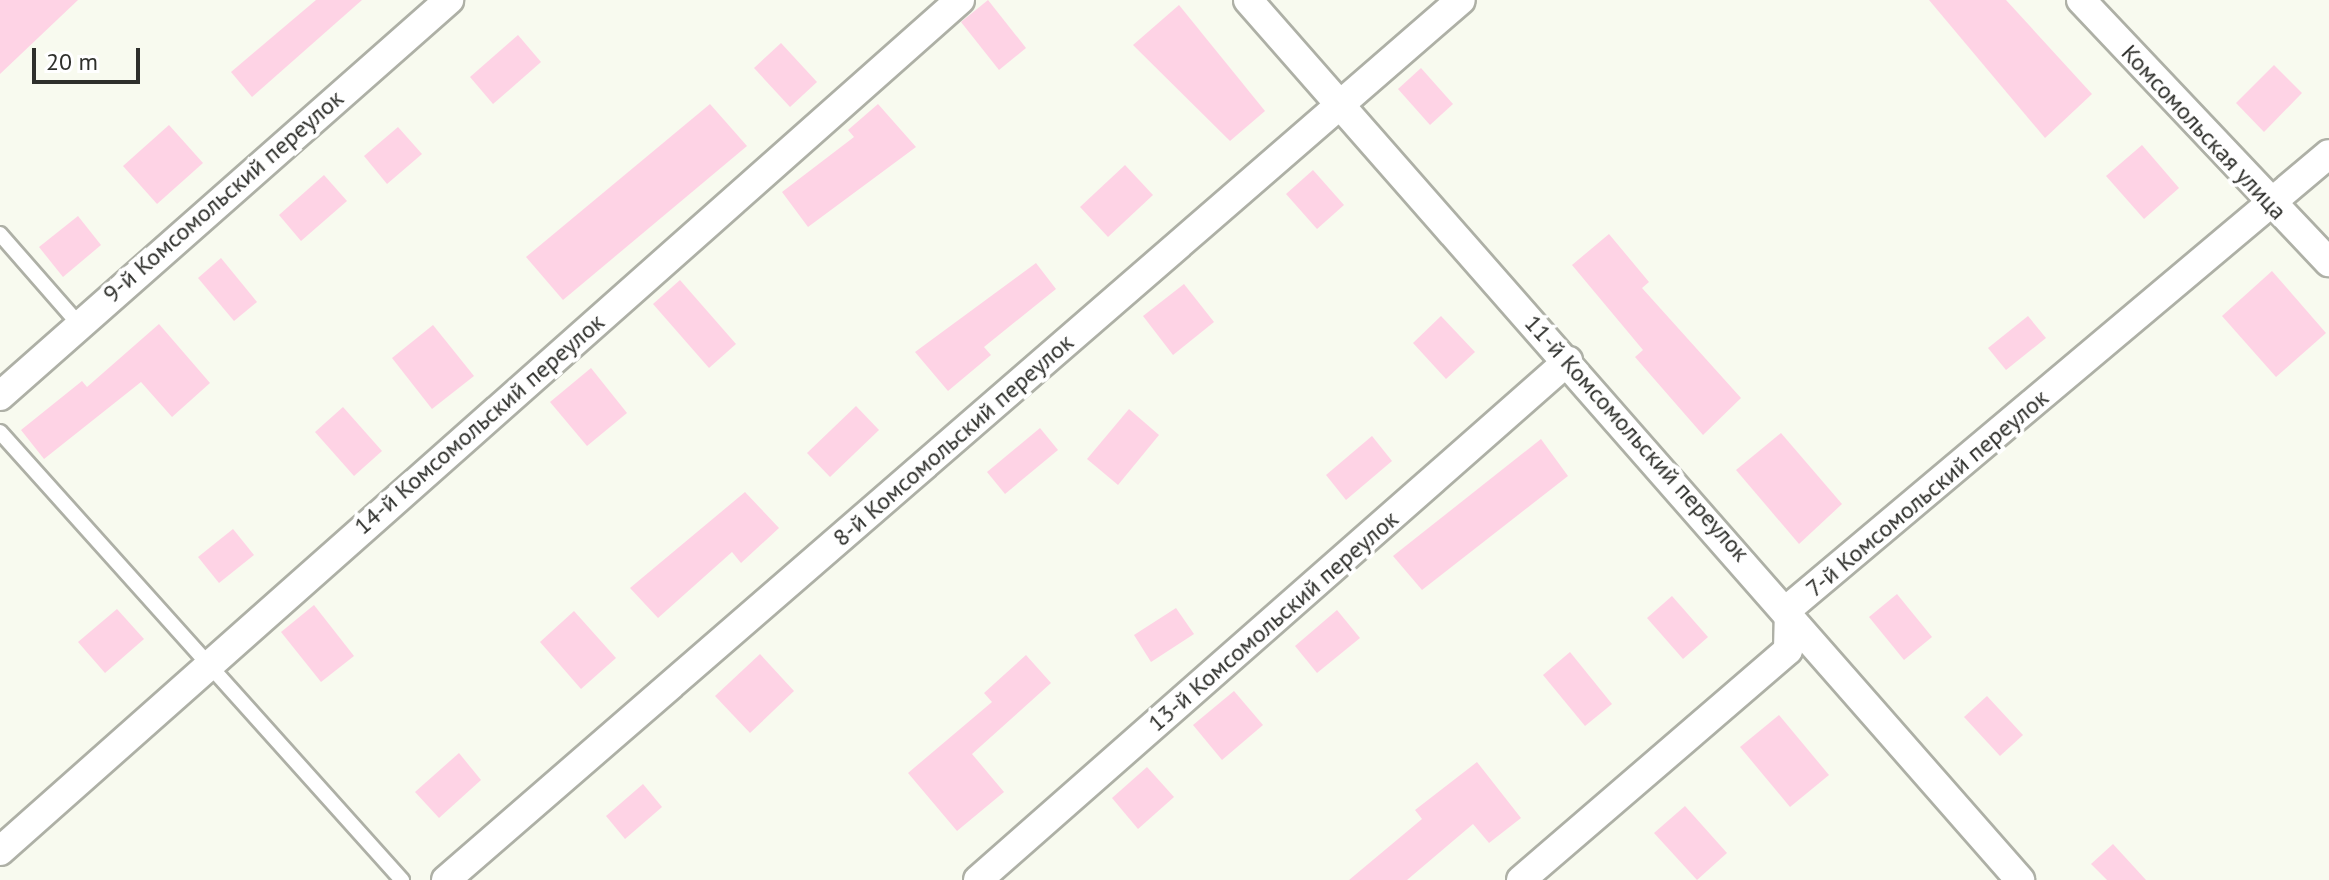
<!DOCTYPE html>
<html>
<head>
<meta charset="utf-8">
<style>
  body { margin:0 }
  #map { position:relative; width:2329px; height:880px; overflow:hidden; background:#f8faef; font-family:"PT Sans",sans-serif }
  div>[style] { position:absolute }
  .building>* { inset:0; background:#fed3e5 }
  .roads { filter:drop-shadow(2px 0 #aeb0a6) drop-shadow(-2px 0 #aeb0a6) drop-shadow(0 2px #aeb0a6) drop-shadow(0 -2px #aeb0a6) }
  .lane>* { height:14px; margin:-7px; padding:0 7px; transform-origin:7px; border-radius:7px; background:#fff }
  .street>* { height:28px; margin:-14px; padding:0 14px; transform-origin:14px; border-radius:14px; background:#fff }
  span { translate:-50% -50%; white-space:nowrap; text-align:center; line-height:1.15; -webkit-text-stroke:8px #fff; paint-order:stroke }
  .street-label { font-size:24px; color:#2e2f2b }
  .scale { position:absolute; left:32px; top:48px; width:108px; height:36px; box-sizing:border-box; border:4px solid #2e2f2b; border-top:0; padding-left:10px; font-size:24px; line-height:28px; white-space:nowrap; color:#2e2f2b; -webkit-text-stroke:6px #fff; paint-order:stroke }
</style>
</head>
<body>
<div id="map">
  <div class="building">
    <i style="clip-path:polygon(0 0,78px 0,0 74px)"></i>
    <i style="clip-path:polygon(316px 0,362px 0,252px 97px,231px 72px)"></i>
    <i style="clip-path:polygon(988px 0,1026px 48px,999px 70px,961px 22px)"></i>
    <i style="clip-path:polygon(1929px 0,2006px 0,2092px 94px,2045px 138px)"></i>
    <i style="clip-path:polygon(1179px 5px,1265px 111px,1230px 141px,1133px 45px)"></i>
    <i style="clip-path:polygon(518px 35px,541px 62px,493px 104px,470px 77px)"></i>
    <i style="clip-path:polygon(781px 43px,817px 82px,790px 107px,754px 68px)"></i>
    <i style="clip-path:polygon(2274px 65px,2302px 93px,2264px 132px,2236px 103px)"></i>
    <i style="clip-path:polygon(1421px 68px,1453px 104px,1430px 125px,1398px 89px)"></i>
    <i style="clip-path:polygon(710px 104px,747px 146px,563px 300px,526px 257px)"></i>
    <i style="clip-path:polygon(878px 104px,916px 147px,808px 227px,782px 192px,854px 137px,848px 130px)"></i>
    <i style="clip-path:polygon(169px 125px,203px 163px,157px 204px,123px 166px)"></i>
    <i style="clip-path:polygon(398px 127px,422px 154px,387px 184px,364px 156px)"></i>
    <i style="clip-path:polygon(2142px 145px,2179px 188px,2144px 219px,2106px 176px)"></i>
    <i style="clip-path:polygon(1125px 165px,1153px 195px,1108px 237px,1080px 207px)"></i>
    <i style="clip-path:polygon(1313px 170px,1344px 205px,1317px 229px,1286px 194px)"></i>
    <i style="clip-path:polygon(324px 175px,347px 201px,301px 241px,279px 215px)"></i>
    <i style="clip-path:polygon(78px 216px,101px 245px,63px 277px,39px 247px)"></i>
    <i style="clip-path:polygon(1609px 234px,1649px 282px,1642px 288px,1741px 398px,1703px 435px,1635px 357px,1643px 350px,1572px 265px)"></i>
    <i style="clip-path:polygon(221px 258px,257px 302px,234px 321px,198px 278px)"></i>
    <i style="clip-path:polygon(1036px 263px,1056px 289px,984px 347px,991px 355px,948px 391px,915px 352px)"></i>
    <i style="clip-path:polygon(2272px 271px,2326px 333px,2276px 377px,2222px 316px)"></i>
    <i style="clip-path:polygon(680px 280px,736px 344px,709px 368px,653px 304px)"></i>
    <i style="clip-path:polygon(1184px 284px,1214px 322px,1173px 355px,1143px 316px)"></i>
    <i style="clip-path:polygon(1441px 316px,1475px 352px,1446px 379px,1413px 343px)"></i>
    <i style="clip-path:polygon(2028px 316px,2046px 338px,2006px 370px,1988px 348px)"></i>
    <i style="clip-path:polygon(159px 324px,210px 383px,172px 417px,141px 382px,44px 459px,21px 430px,82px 381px,87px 387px)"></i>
    <i style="clip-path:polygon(433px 325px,474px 376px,432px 409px,392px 358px)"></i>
    <i style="clip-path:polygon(591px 368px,627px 413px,587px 446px,550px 402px)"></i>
    <i style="clip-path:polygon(856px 406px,879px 430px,830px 477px,807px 453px)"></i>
    <i style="clip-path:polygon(343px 407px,382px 451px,354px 476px,315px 432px)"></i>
    <i style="clip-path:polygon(1129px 409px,1159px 435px,1118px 485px,1087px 459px)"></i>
    <i style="clip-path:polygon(1040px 428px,1058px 450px,1005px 494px,987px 472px)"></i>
    <i style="clip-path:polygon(1781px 433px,1842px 504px,1799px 544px,1736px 470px)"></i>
    <i style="clip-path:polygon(1372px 436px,1392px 461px,1346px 500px,1326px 475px)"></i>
    <i style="clip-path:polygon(1541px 439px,1568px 476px,1422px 590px,1393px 556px)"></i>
    <i style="clip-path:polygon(745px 492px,779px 528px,741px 563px,732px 552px,658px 618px,630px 588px)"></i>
    <i style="clip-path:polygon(233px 529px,254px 555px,219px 583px,198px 557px)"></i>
    <i style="clip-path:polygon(1897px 594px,1932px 637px,1904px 660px,1869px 617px)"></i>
    <i style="clip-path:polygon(1672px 596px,1708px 637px,1683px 659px,1647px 618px)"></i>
    <i style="clip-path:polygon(314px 605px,354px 656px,321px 682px,281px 632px)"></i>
    <i style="clip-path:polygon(1176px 608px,1194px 634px,1151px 662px,1134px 635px)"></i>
    <i style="clip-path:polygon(117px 609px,144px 639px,105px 673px,78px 642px)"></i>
    <i style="clip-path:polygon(1337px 610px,1360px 638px,1317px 673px,1295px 646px)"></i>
    <i style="clip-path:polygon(574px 611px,616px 658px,581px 689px,540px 642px)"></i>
    <i style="clip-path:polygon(1570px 652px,1612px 704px,1585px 726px,1543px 675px)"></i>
    <i style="clip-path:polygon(760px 654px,794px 691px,750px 733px,715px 696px)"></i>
    <i style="clip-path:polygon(1026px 655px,1051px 683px,972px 754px,1004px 792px,957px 831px,908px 773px,992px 702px,984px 693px)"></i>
    <i style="clip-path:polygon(1234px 691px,1263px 725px,1222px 760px,1193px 725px)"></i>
    <i style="clip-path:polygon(1987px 696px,2023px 735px,2000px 756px,1964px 717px)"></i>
    <i style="clip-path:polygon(1779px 715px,1829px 775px,1790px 807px,1740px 747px)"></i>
    <i style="clip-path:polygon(459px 753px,481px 780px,439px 818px,415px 792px)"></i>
    <i style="clip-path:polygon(1477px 762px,1521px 818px,1489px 843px,1473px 824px,1407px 880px,1349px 880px,1422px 819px,1415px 810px)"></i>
    <i style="clip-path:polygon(1147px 767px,1174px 797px,1138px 829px,1112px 798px)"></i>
    <i style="clip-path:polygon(643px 784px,662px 807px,625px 839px,606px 816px)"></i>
    <i style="clip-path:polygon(1685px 806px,1727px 853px,1697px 880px,1654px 833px)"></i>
    <i style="clip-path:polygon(2113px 844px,2146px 880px,2107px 880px,2091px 864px)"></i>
  </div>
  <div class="roads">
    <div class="lane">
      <i style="left:0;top:234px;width:117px;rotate:48.8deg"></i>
      <i style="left:0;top:432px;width:602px;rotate:48.1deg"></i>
    </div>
    <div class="street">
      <i style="left:1248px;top:0;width:1171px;rotate:48.74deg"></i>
      <i style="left:2081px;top:0;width:361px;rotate:46.6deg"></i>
      <i style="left:0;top:396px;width:599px;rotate:-41.41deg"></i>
      <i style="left:0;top:851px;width:1283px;rotate:-41.56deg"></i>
      <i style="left:446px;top:880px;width:1343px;rotate:-40.93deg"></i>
      <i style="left:978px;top:880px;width:786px;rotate:-41.34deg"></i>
      <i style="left:1521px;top:880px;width:352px;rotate:-40.7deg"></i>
      <i style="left:1788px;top:650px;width:42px;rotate:-88.6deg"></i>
      <i style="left:1789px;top:608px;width:705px;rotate:-40.06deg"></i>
    </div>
  </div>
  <div class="street-label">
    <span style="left:2204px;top:132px;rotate:47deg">Комсомольская улица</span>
    <span style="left:223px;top:196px;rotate:-41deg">9-й Комсомольский переулок</span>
    <span style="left:479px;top:424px;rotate:-41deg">14-й Комсомольский переулок</span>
    <span style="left:1637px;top:438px;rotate:48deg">11-й Комсомольский переулок</span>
    <span style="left:953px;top:440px;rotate:-41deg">8-й Комсомольский переулок</span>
    <span style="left:1927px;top:493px;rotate:-40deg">7-й Комсомольский переулок</span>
    <span style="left:1273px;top:621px;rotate:-41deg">13-й Комсомольский переулок</span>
  </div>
  <div class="scale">20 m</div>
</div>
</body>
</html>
